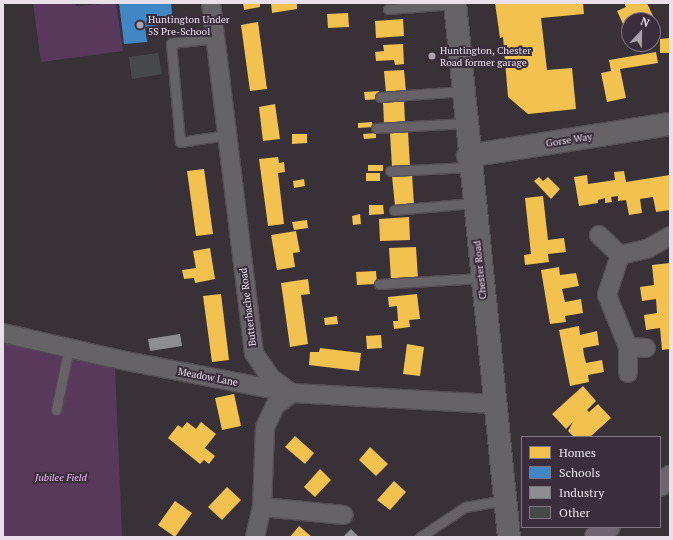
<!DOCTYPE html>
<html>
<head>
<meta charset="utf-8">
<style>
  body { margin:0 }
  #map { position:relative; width:673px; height:540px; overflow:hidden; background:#383238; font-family:"PT Serif",serif }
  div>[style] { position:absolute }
  .green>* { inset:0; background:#58395c }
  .homes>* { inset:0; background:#f2c14e }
  .schools>* { inset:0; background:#3f88c5 }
  .industry>* { inset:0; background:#8d8d92 }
  .building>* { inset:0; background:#47484a }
  .roads { filter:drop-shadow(1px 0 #544e54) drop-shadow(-1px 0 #544e54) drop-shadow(0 1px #544e54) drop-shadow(0 -1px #544e54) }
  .service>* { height:9px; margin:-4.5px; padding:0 4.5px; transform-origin:4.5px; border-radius:4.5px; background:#676268 }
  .minor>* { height:18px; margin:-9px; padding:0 9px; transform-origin:9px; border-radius:9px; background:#676268 }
  .tertiary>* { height:22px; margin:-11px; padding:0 11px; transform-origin:11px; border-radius:11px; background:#676268 }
  .secondary>* { height:22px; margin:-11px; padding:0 11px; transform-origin:11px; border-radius:11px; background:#676268 }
  .trunk>* { height:22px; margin:-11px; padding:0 11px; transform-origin:11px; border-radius:11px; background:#6e6570 }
  .dots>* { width:11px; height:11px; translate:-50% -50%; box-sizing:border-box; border:2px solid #3a2e3c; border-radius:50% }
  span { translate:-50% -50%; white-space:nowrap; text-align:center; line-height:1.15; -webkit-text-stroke:4px #3a2e3c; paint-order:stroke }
  .poi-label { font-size:10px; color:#e9e0ea }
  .left { translate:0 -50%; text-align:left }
  .street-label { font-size:10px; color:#e9e0ea }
  .park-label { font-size:10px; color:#f6bbfe; font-style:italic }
  .frame { position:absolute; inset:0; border:4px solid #e9e0ea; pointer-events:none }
  .legend { position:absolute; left:521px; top:436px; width:140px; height:92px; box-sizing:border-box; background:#3a2e3c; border:1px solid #807582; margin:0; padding:5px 7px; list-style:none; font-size:12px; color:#e9e0ea }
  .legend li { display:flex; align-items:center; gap:8px; height:20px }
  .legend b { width:20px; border:1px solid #807582 }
  .north { position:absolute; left:621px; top:12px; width:40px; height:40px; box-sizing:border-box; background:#3a2e3c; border:1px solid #807582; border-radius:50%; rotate:22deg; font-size:11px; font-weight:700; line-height:16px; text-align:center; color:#e9e0ea }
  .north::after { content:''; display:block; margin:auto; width:14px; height:18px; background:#aba3ac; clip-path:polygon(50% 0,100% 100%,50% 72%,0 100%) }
</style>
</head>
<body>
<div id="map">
  <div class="green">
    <i style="clip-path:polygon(33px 3px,75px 3px,76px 6px,116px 3px,123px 51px,41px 62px)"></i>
    <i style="clip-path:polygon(3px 338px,115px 368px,122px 537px,3px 537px)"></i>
  </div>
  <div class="homes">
    <i style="clip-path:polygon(243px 3px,260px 3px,260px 7px,244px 10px)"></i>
    <i style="clip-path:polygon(271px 3px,297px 3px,297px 9px,272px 13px)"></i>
    <i style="clip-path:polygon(495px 3px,583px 3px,584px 14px,541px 18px,547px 70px,572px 68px,576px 109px,528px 114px,508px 97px,503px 37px,500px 38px)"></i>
    <i style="clip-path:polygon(624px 3px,647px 3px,658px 27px,653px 29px,653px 20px,629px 20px,629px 37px,617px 11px,626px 7px)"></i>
    <i style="clip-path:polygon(348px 13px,349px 27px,328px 28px,327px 14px)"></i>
    <i style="clip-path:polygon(403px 19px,404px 36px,376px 38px,375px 21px)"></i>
    <i style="clip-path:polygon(258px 22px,267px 89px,250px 91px,241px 25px)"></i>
    <i style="clip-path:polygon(670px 38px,670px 53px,660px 53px,660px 39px)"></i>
    <i style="clip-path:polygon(403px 44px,404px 64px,395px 65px,394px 60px,376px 61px,375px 52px,384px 51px,383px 45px)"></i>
    <i style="clip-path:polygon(656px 52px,658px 63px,620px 69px,626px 98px,607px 102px,601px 73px,611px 71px,609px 60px)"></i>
    <i style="clip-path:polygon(404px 70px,406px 92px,386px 93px,384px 71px)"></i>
    <i style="clip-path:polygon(379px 91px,380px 99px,365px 100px,364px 92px)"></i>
    <i style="clip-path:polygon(404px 101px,405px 122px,384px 123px,383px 102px)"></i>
    <i style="clip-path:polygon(275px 104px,280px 139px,263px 141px,259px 107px)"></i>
    <i style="clip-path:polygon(372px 122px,373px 127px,358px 128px,358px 123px)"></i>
    <i style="clip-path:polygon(408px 132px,410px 166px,392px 167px,390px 133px)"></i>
    <i style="clip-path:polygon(376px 133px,376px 138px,364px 139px,363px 134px)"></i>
    <i style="clip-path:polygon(292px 134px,307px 134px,307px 143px,292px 144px)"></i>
    <i style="clip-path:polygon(278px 157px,279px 163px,284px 162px,285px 172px,278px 173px,284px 224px,268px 226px,259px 159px)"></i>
    <i style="clip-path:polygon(368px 165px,383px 165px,383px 171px,368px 171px)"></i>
    <i style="clip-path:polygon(204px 169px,213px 234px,196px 236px,187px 171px)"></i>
    <i style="clip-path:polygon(624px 171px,626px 182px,670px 175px,670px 210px,656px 212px,653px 197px,640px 199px,642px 213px,629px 215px,626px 200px,618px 201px,618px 196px,611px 197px,612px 202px,605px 203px,605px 198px,598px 200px,598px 203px,579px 206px,574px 177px,587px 175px,588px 184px,615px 180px,614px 172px)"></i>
    <i style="clip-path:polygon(366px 173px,380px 173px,380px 181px,366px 181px)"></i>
    <i style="clip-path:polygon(412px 174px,414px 205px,395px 206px,392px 176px)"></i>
    <i style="clip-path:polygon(539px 177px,543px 181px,548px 177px,560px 189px,551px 199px,534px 181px)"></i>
    <i style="clip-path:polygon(304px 179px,305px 186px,294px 188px,293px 181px)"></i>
    <i style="clip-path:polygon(543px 196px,548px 240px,564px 238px,566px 252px,548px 254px,549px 262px,525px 265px,524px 255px,531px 254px,525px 198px)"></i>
    <i style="clip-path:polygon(369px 205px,383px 205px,384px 214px,369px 215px)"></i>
    <i style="clip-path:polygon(360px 214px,361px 224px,353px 225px,352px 216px)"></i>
    <i style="clip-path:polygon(409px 217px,410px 240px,380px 241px,379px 219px)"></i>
    <i style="clip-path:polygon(307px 220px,308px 228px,294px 230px,292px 222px)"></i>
    <i style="clip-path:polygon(296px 231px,300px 252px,293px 253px,295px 267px,277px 270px,271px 235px)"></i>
    <i style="clip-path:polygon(416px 247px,418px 279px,391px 280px,389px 248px)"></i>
    <i style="clip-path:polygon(210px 248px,215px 279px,195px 283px,194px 278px,184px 279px,182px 270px,196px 268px,193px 251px)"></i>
    <i style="clip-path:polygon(670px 263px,670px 349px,662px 350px,660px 328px,646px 330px,644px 315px,657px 313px,656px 299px,642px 301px,640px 287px,654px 285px,652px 265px)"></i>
    <i style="clip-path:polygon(559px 267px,560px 275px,576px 273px,579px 286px,562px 289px,565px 302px,581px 299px,583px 313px,565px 316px,566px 322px,550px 324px,541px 270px)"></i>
    <i style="clip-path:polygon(376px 271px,377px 284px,357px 285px,356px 272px)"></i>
    <i style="clip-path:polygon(308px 279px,310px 294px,301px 295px,308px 344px,290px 347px,281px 283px)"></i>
    <i style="clip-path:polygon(221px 294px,229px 360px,212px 362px,203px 296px)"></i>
    <i style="clip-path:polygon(417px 294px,420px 319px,409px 320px,410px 327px,394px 329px,393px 321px,398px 321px,397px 306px,389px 307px,388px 297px)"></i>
    <i style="clip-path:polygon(337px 316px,338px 324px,325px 325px,324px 318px)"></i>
    <i style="clip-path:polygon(579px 326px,580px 335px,597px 331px,599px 345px,583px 348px,584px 355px,586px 363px,602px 360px,604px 372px,588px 375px,589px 382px,570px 386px,559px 330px)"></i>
    <i style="clip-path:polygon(381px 335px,382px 348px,367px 349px,366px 336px)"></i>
    <i style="clip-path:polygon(407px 344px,424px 347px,420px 376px,403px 374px)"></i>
    <i style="clip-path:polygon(320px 348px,361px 353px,359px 371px,309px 365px,310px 352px,319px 352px)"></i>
    <i style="clip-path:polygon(583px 386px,596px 401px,587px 410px,589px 412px,598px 404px,611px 418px,590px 437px,574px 437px,568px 431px,573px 422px,566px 429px,552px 414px)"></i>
    <i style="clip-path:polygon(234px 394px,241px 426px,222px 430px,215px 398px)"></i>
    <i style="clip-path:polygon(187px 422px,196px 429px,201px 422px,216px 434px,205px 448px,215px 456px,209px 464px,204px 460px,200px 464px,168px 438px,178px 425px,182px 428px)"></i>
    <i style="clip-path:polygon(295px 436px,314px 453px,305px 464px,285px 447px)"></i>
    <i style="clip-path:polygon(370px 447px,388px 464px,376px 476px,359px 460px)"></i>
    <i style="clip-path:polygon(320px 469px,331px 480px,315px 497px,304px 487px)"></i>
    <i style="clip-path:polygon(394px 481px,406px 492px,390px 510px,377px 500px)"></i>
    <i style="clip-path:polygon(227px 487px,241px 500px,222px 520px,208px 507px)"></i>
    <i style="clip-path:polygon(175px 501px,192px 513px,175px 537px,158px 525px)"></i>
    <i style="clip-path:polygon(299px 526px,312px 537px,290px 537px)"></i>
  </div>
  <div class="schools">
    <i style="clip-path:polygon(119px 3px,171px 3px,173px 23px,145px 27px,147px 42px,124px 44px)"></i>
  </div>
  <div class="industry">
    <i style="clip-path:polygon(180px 334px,182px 346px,150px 351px,148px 339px)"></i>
    <i style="clip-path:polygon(351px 529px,359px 537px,343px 537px)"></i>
  </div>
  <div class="building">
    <i style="clip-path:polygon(158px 53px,162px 74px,132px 79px,129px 57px)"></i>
  </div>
  <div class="roads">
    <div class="service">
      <i style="left:388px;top:9px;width:67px;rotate:-4.3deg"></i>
      <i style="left:216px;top:38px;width:45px;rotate:173.7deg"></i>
      <i style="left:171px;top:43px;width:99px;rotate:84.8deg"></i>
      <i style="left:180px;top:142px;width:48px;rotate:-8.5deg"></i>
      <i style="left:380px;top:97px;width:84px;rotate:-4.1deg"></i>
      <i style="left:376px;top:128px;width:90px;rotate:-3.2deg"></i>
      <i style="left:390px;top:171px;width:79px;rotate:-2.9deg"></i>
      <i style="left:394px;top:210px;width:79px;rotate:-5.1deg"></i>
      <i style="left:379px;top:284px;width:102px;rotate:-3.4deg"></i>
      <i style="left:56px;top:410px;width:63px;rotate:-78.2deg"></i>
      <i style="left:420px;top:537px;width:54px;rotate:-33.7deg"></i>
      <i style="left:465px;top:507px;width:39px;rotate:-10deg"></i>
    </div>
    <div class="minor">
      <i style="left:211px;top:3px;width:353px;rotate:83deg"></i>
      <i style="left:254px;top:353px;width:30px;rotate:56deg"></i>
      <i style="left:271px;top:378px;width:26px;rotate:36deg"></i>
      <i style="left:292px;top:393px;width:203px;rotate:3.1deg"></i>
      <i style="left:599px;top:235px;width:29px;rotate:44deg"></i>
      <i style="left:620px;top:255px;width:28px;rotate:-13deg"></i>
      <i style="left:647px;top:249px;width:26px;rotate:-29deg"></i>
      <i style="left:620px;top:255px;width:42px;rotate:108deg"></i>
      <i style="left:607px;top:295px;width:56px;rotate:68deg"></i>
      <i style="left:628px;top:347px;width:26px;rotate:90deg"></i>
      <i style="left:3px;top:333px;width:121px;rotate:12.9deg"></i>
      <i style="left:121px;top:360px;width:169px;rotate:10.9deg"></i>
      <i style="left:628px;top:347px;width:18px;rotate:3deg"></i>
      <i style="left:292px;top:393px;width:21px;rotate:143deg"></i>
      <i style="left:275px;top:406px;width:23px;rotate:115deg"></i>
      <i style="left:265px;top:427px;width:80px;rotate:92.1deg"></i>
      <i style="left:262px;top:507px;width:82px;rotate:5.6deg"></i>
      <i style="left:255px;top:537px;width:31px;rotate:-77deg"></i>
    </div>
    <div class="tertiary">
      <i style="left:468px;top:156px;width:205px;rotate:-9deg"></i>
    </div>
    <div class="secondary">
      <i style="left:455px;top:3px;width:537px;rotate:84.23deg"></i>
    </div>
    <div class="trunk">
      <i style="left:660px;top:485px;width:13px;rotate:-39deg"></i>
      <i style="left:596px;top:537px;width:16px;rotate:-38deg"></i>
    </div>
  </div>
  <div class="dots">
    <i style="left:140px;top:25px;background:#aba3ac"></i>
    <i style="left:432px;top:56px;background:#aba3ac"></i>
  </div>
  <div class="poi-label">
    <span class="left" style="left:148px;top:25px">Huntington Under<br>5S Pre-School</span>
    <span class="left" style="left:440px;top:56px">Huntington, Chester<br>Road former garage</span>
  </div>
  <div class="street-label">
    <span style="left:569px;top:140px;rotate:-9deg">Gorse Way</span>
    <span style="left:480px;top:270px;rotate:-96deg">Chester Road</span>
    <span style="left:248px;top:307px;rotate:-97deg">Butterbache Road</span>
    <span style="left:208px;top:377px;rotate:11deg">Meadow Lane</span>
  </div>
  <div class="park-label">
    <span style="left:61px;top:478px">Jubilee Field</span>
  </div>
  <div class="frame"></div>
  <ul class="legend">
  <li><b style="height:11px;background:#f2c14e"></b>Homes</li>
  <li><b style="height:11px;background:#3f88c5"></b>Schools</li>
  <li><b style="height:11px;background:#8d8d92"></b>Industry</li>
  <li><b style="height:11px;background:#47484a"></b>Other</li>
  </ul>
  <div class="north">N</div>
</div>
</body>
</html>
